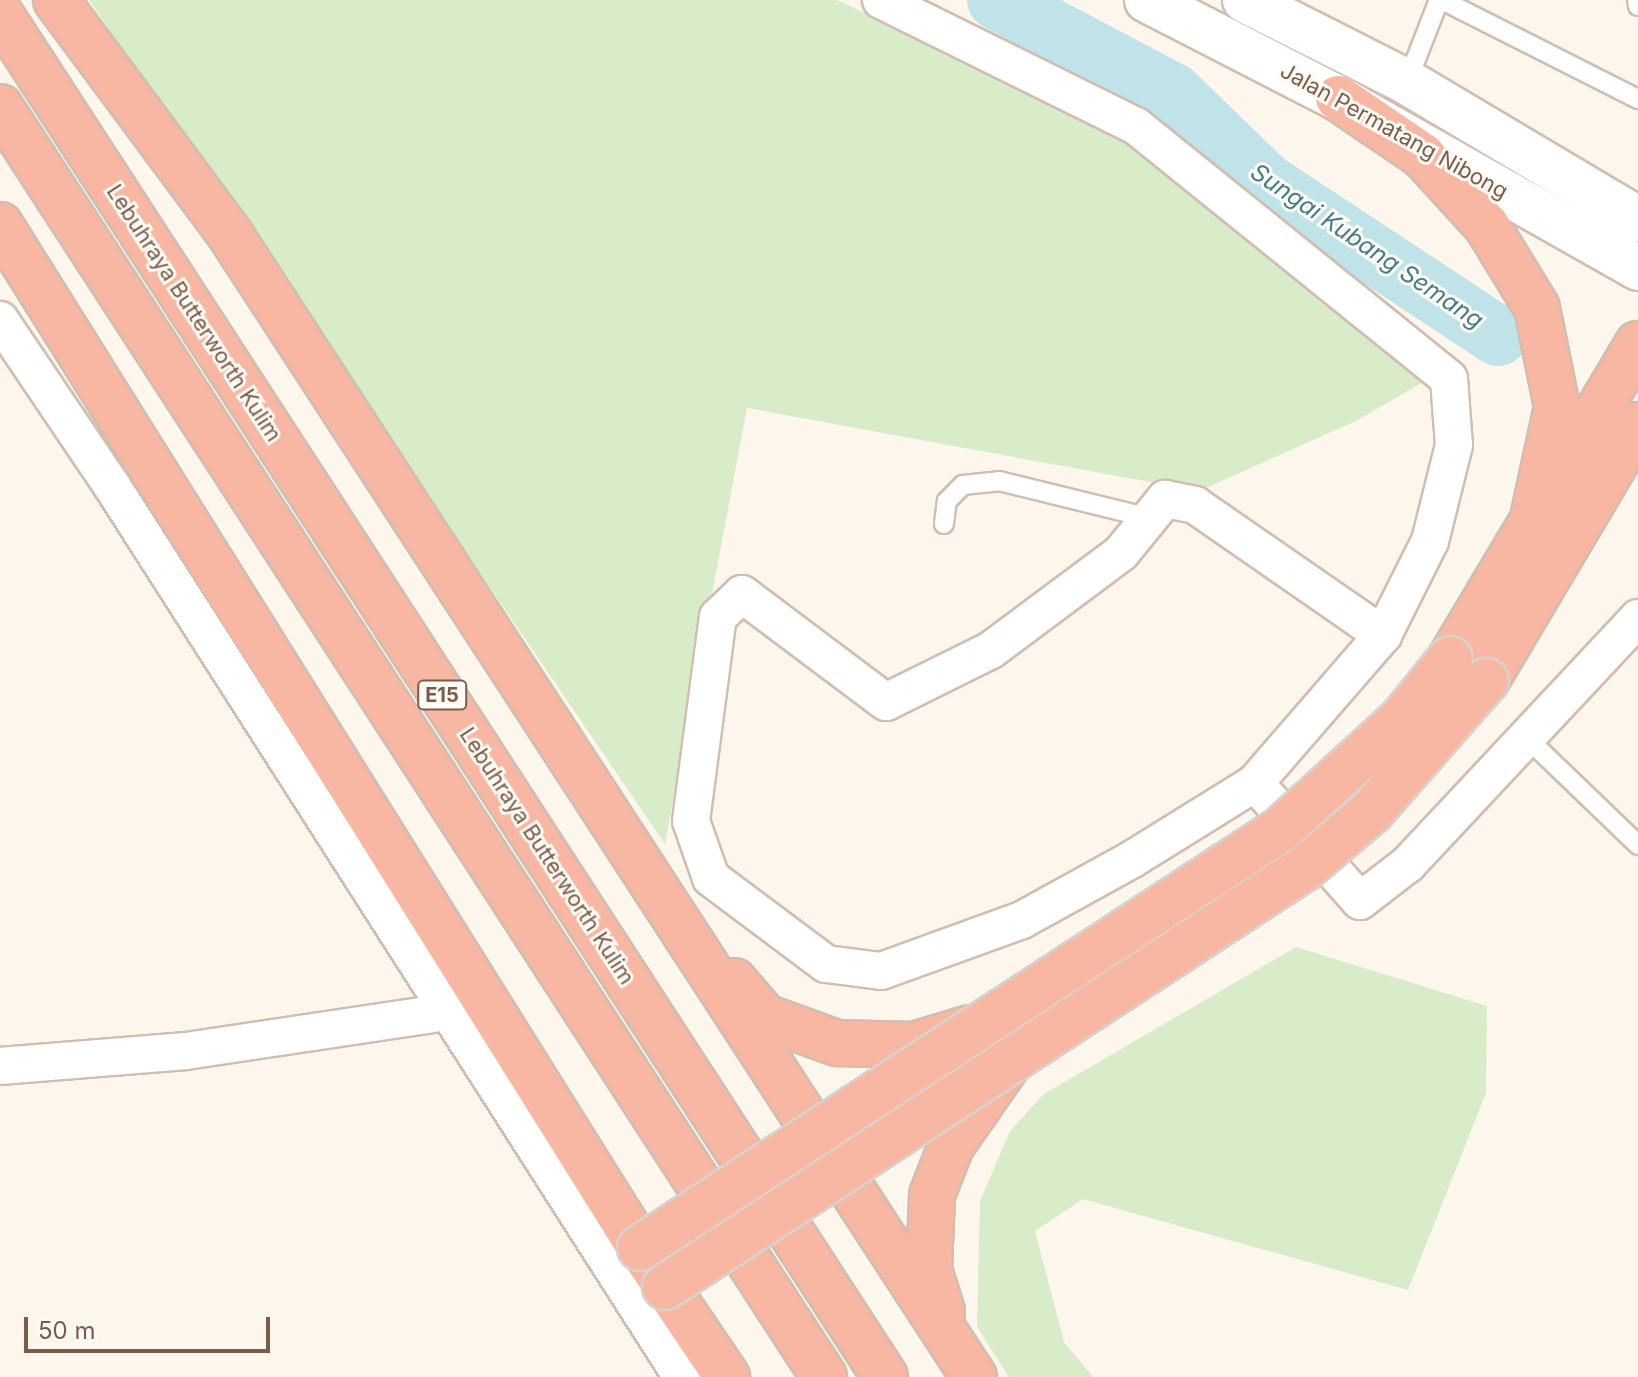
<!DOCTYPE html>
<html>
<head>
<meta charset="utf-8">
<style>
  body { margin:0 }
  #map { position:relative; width:1638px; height:1377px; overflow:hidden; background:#fdf6ec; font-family:Inter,sans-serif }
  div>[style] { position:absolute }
  .green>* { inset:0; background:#d8ecc9 }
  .river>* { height:60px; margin:-30px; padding:0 30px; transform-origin:30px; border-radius:30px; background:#bfe3e8 }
  .roads { filter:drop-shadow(2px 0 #d1beb0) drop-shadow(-2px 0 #d1beb0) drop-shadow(0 2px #d1beb0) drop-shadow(0 -2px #d1beb0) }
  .lane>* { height:18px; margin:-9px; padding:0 9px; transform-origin:9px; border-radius:9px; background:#fff }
  .street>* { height:36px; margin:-18px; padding:0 18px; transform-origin:18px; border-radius:18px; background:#fff }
  .secondary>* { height:44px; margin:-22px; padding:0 22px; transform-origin:22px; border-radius:22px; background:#fff }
  .highway>* { height:44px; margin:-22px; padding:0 22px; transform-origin:22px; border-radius:22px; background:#f7b7a3 }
  .bridges { filter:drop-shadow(2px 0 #dad1cd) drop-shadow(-2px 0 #dad1cd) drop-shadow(0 2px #dad1cd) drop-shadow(0 -2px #dad1cd) }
  .highway-bridge>* { height:44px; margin:-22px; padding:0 22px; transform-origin:22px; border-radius:22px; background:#f7b7a3 }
  span { translate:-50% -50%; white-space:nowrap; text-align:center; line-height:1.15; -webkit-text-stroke:6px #fffaf3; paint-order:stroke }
  .shield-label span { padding:2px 6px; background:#fffaf3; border:2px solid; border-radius:6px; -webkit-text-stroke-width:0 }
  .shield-label { font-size:20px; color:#7a5c4d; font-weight:700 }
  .street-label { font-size:22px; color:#7a5c4d }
  .water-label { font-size:24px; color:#437c86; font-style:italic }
  .scale { position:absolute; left:24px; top:1317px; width:246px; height:36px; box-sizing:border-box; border:4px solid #7a5c4d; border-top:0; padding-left:10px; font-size:24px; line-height:28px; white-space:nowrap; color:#7a5c4d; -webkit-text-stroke:6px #fffaf3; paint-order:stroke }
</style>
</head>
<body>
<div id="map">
  <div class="green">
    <i style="clip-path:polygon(89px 0,837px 0,1131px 139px,1425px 381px,1356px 421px,1199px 491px,747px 408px,665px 844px)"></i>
    <i style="clip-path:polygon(1296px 947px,1487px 1006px,1486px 1093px,1408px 1290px,1083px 1199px,1035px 1231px,1064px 1342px,1093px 1377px,1009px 1377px,977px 1327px,980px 1201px,1010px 1131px,1044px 1094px)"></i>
  </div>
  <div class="river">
    <i style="left:997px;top:0;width:199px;rotate:27.9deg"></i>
    <i style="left:1173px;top:93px;width:129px;rotate:44.1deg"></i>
    <i style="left:1266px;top:183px;width:278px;rotate:33.4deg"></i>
  </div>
  <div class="roads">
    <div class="lane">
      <i style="left:1442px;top:0;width:220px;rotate:26.8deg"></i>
      <i style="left:1637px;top:0;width:6px;rotate:81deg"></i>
      <i style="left:1407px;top:82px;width:88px;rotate:-68.7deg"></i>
      <i style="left:944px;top:524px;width:23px;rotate:-83deg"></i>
      <i style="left:947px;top:501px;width:23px;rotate:-45deg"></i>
      <i style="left:963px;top:485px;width:36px;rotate:-6deg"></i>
      <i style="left:999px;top:481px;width:155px;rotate:13.8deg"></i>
      <i style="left:1528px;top:739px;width:153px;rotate:43.9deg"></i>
    </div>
    <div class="street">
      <i style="left:881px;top:0;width:284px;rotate:26.3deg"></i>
      <i style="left:1136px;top:126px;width:402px;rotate:38.9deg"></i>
      <i style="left:1449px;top:379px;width:66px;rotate:85.7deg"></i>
      <i style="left:1454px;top:445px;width:99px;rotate:104deg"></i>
      <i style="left:1430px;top:541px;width:105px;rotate:116.6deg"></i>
      <i style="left:1383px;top:635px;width:196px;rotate:130.9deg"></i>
      <i style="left:1255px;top:783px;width:146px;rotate:148.2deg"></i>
      <i style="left:1131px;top:860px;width:124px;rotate:151.2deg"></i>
      <i style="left:1022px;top:920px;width:150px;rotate:160.1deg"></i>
      <i style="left:881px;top:971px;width:55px;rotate:-172.7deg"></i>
      <i style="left:826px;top:964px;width:144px;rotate:-143.2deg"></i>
      <i style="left:711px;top:878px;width:60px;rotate:-109.3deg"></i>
      <i style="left:691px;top:821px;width:206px;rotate:-82.5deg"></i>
      <i style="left:718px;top:617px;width:33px;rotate:-44deg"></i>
      <i style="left:742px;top:594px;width:180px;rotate:36.9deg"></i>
      <i style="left:886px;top:702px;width:117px;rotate:-26.3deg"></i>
      <i style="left:991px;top:650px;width:162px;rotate:-36.7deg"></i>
      <i style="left:1121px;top:553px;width:70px;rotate:-50.8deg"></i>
      <i style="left:1165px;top:499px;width:31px;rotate:11deg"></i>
      <i style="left:1195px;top:505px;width:229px;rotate:34.7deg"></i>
      <i style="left:0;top:320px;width:200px;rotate:56deg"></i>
      <i style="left:112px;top:486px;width:1058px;rotate:57.39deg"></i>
      <i style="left:1255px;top:783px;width:158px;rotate:48.3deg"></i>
      <i style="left:1360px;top:901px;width:61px;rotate:-37.6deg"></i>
      <i style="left:1408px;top:864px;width:337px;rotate:-46.9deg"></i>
      <i style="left:0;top:1066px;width:187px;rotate:-4.6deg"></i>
      <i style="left:186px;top:1051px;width:264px;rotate:-8.5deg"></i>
    </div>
    <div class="secondary">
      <i style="left:1147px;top:0;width:215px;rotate:27.2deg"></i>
      <i style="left:1338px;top:98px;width:345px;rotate:29.5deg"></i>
      <i style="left:1245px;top:0;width:182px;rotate:26.8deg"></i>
      <i style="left:1407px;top:82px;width:269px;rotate:30.7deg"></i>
    </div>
    <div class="highway">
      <i style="left:56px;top:0;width:294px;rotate:53.4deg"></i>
      <i style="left:231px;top:236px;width:1362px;rotate:56.93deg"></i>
      <i style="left:0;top:14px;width:1625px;rotate:57deg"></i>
      <i style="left:1338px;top:98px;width:102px;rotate:34.2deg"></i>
      <i style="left:1422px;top:155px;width:96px;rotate:47.5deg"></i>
      <i style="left:1487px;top:226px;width:96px;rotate:58.6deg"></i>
      <i style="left:1537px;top:308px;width:101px;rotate:78.6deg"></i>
      <i style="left:1557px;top:407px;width:119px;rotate:102.2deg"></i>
      <i style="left:0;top:107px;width:1514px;rotate:57.02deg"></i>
      <i style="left:0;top:225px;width:1207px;rotate:57.97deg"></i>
      <i style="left:640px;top:1248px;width:156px;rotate:56deg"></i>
      <i style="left:1450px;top:659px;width:367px;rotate:-59.2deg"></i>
      <i style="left:1486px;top:681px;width:298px;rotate:-59.3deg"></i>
      <i style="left:734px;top:981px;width:48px;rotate:49.3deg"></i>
      <i style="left:765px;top:1017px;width:77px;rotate:19.9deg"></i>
      <i style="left:837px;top:1043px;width:76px;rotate:1.5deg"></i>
      <i style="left:913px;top:1045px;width:59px;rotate:-16.6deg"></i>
      <i style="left:942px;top:1311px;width:43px;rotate:-107.6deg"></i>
      <i style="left:929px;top:1270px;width:75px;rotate:-87.7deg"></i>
      <i style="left:932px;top:1195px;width:53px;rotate:-68.8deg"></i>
      <i style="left:951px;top:1146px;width:103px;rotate:-55.2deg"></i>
    </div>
  </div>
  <div class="bridges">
    <div class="highway-bridge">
      <i style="left:640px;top:1248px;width:764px;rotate:-33.15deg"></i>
      <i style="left:1280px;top:830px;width:164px;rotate:-42.3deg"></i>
      <i style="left:1401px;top:720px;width:78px;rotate:-51.2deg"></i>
      <i style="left:665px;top:1287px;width:765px;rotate:-33.21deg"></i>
      <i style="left:1305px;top:868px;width:88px;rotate:-40.4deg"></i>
      <i style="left:1372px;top:811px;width:173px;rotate:-48.8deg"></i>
    </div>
  </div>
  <div class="shield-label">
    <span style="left:442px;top:695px">E15</span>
  </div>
  <div class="street-label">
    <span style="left:1394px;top:131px;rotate:29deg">Jalan Permatang Nibong</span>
    <span style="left:194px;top:313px;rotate:57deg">Lebuhraya Butterworth Kulim</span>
    <span style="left:547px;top:856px;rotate:57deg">Lebuhraya Butterworth Kulim</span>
  </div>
  <div class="water-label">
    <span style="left:1367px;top:246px;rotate:34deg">Sungai Kubang Semang</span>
  </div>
  <div class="scale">50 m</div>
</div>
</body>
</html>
